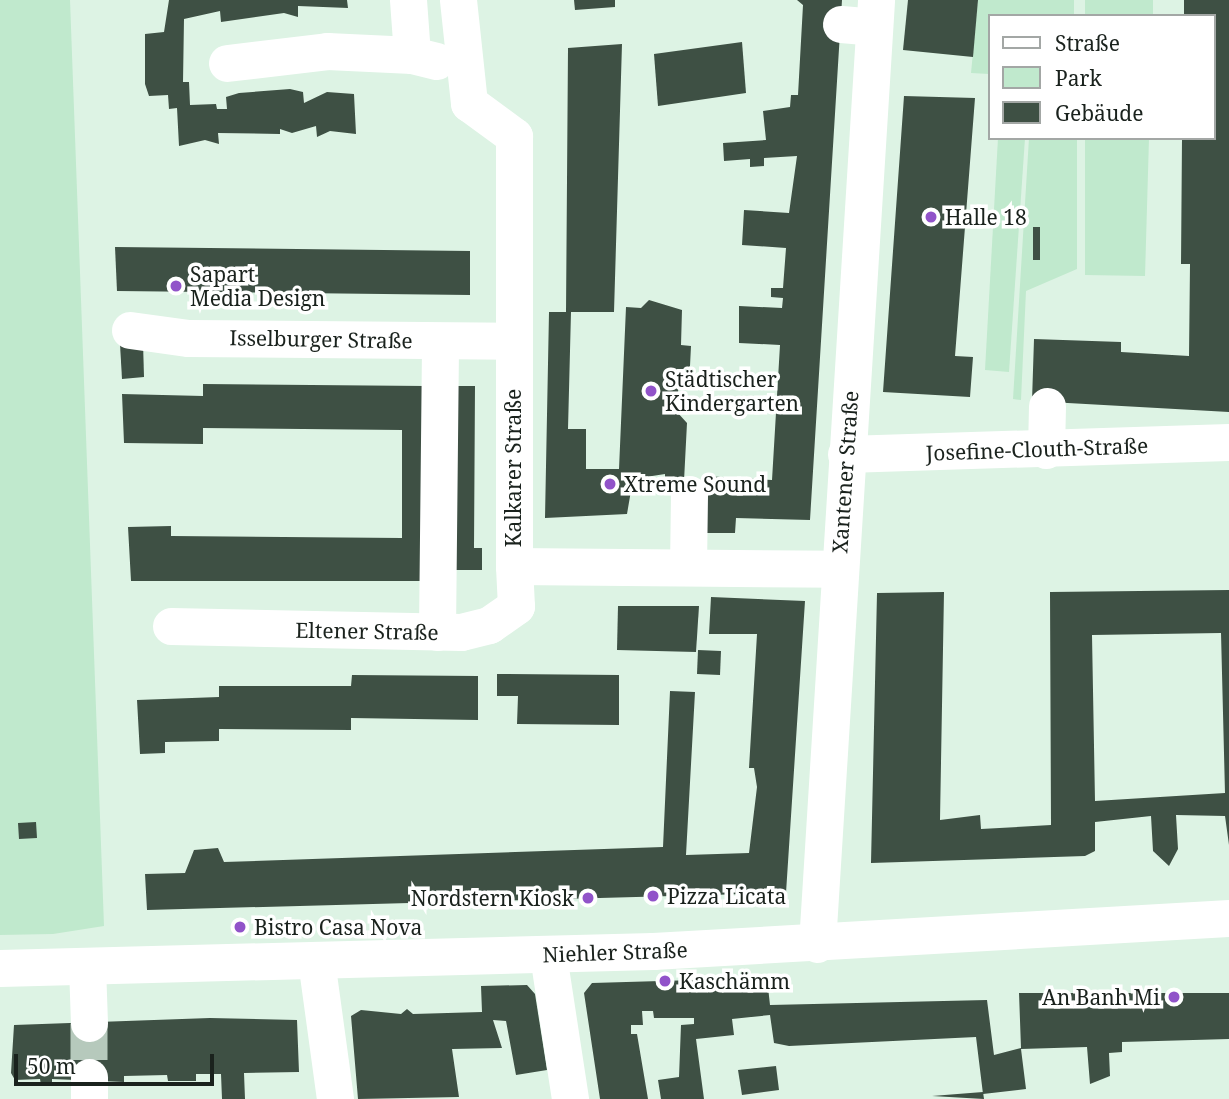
<!DOCTYPE html>
<html>
<head>
<meta charset="utf-8">
<style>
  body { margin:0 }
  #map { position:relative; width:1229px; height:1099px; overflow:hidden; background:#ddf3e4; font-family:"Noto Serif",serif }
  div>[style] { position:absolute }
  .green>* { inset:0; background:#c0e9cd }
  .building>* { inset:0; background:#3e5044 }
  .minor-tunnel>* { height:37px; margin-top:-18.5px; transform-origin:0; background:repeating-linear-gradient(90deg,#b6c9bc 0 37px,transparent 0 55px) }
  .minor>* { height:37px; margin:-18.5px; padding:0 18.5px; transform-origin:18.5px; border-radius:18.5px; background:#fff }
  .dots>* { width:19px; height:19px; translate:-50% -50%; box-sizing:border-box; border:4px solid #fff; border-radius:50% }
  span { translate:-50% -50%; white-space:nowrap; text-align:center; line-height:1.15; -webkit-text-stroke:7px #fff; paint-order:stroke }
  .poi-label { font-size:21px; color:#1a221d }
  .left { translate:0 -50%; text-align:left }
  .right { translate:-100% -50%; text-align:right }
  .street-label { font-size:21px; color:#1a221d }
  .legend { position:absolute; left:988px; top:14px; width:228px; height:126px; box-sizing:border-box; background:#fff; border:2px solid #a3a7a5; margin:0; padding:9px 12px; list-style:none; font-size:21px; color:#1a221d }
  .legend li { display:flex; align-items:center; gap:14px; height:35px }
  .legend b { width:35px; border:2px solid #a3a7a5 }
  .scale { position:absolute; left:14px; top:1054px; width:200px; height:32px; box-sizing:border-box; border:4px solid #1a221d; border-top:0; padding-left:9px; font-size:21px; line-height:24px; white-space:nowrap; color:#1a221d; -webkit-text-stroke:5px #fff; paint-order:stroke }
</style>
</head>
<body>
<div id="map">
  <div class="green">
    <i style="clip-path:polygon(0 0,70px 0,104px 926px,53px 934px,0 935px)"></i>
    <i style="clip-path:polygon(978px 0,1074px 0,1074px 16px,989px 16px,989px 74px,971px 73px)"></i>
    <i style="clip-path:polygon(1085px 0,1153px 0,1153px 16px,1085px 16px)"></i>
    <i style="clip-path:polygon(998px 138px,1025px 138px,1009px 372px,985px 370px)"></i>
    <i style="clip-path:polygon(1029px 138px,1077px 138px,1077px 269px,1026px 291px,1021px 400px,1013px 399px)"></i>
    <i style="clip-path:polygon(1085px 138px,1149px 138px,1145px 276px,1085px 275px)"></i>
  </div>
  <div class="building">
    <i style="clip-path:polygon(169px 0,347px 0,348px 8px,298px 6px,298px 17px,284px 13px,221px 22px,220px 11px,184px 19px,183px 82px,189px 82px,190px 105px,216px 104px,217px 109px,227px 109px,226px 97px,239px 93px,290px 89px,303px 92px,304px 103px,327px 92px,354px 94px,356px 134px,330px 131px,317px 137px,316px 126px,292px 133px,280px 129px,280px 134px,218px 133px,219px 144px,205px 140px,179px 146px,177px 108px,169px 109px,168px 95px,149px 96px,145px 84px,145px 34px,164px 32px)"></i>
    <i style="clip-path:polygon(574px 0,615px 0,615px 7px,575px 10px)"></i>
    <i style="clip-path:polygon(797px 0,842px 0,810px 520px,736px 518px,735px 533px,701px 533px,704px 476px,772px 480px,780px 345px,739px 343px,739px 306px,782px 308px,783px 298px,771px 297px,771px 288px,783px 288px,786px 248px,742px 245px,744px 210px,789px 213px,797px 156px,764px 158px,764px 166px,750px 167px,750px 159px,724px 161px,723px 143px,766px 140px,763px 111px,790px 107px,791px 95px,798px 95px,803px 5px)"></i>
    <i style="clip-path:polygon(908px 0,978px 0,973px 57px,903px 50px)"></i>
    <i style="clip-path:polygon(1184px 0,1229px 0,1229px 412px,1032px 401px,1034px 339px,1121px 342px,1121px 352px,1189px 356px,1190px 264px,1181px 264px,1182px 138px,1213px 138px,1213px 16px,1184px 16px)"></i>
    <i style="clip-path:polygon(742px 42px,746px 93px,658px 106px,654px 54px)"></i>
    <i style="clip-path:polygon(622px 44px,614px 312px,571px 312px,568px 429px,586px 429px,586px 469px,619px 469px,626px 307px,641px 308px,649px 300px,682px 310px,681px 345px,691px 346px,690px 366px,679px 375px,677px 412px,687px 423px,684px 481px,665px 480px,665px 474px,633px 479px,627px 514px,545px 518px,549px 312px,566px 312px,568px 48px)"></i>
    <i style="clip-path:polygon(904px 96px,975px 98px,955px 356px,973px 357px,970px 397px,883px 392px)"></i>
    <i style="clip-path:polygon(1033px 227px,1040px 227px,1040px 260px,1033px 260px)"></i>
    <i style="clip-path:polygon(115px 247px,470px 251px,470px 295px,117px 291px)"></i>
    <i style="clip-path:polygon(143px 342px,144px 377px,122px 379px,120px 344px)"></i>
    <i style="clip-path:polygon(203px 384px,425px 386px,423px 581px,131px 581px,128px 527px,171px 526px,171px 536px,402px 538px,402px 430px,203px 428px,203px 444px,124px 443px,122px 394px,203px 396px)"></i>
    <i style="clip-path:polygon(453px 386px,475px 386px,474px 548px,482px 548px,482px 570px,451px 570px)"></i>
    <i style="clip-path:polygon(evenodd,1229px 590px,1229px 845px,1225px 816px,1176px 815px,1178px 849px,1169px 866px,1153px 851px,1151px 816px,1095px 822px,1095px 851px,1085px 856px,871px 863px,877px 593px,944px 592px,940px 820px,980px 815px,981px 829px,1051px 825px,1050px 592px,1229px 590px,1221px 633px,1225px 793px,1095px 801px,1092px 635px,1221px 633px)"></i>
    <i style="clip-path:polygon(711px 597px,805px 601px,786px 893px,147px 910px,145px 874px,185px 873px,194px 850px,218px 848px,224px 862px,663px 847px,670px 691px,695px 692px,686px 855px,749px 853px,757px 787px,754px 768px,749px 768px,757px 634px,709px 634px)"></i>
    <i style="clip-path:polygon(618px 606px,699px 606px,696px 652px,617px 650px)"></i>
    <i style="clip-path:polygon(698px 650px,721px 651px,720px 675px,697px 674px)"></i>
    <i style="clip-path:polygon(497px 674px,619px 675px,619px 725px,517px 724px,518px 696px,497px 696px)"></i>
    <i style="clip-path:polygon(352px 675px,478px 676px,478px 720px,351px 718px,351px 730px,219px 729px,219px 741px,165px 742px,165px 753px,140px 754px,137px 700px,219px 697px,219px 686px,351px 686px)"></i>
    <i style="clip-path:polygon(36px 822px,37px 838px,19px 839px,18px 823px)"></i>
    <i style="clip-path:polygon(767px 978px,770px 1005px,987px 1000px,994px 1055px,1021px 1048px,1019px 993px,1229px 993px,1229px 1039px,1122px 1042px,1122px 1052px,1109px 1053px,1110px 1076px,1090px 1084px,1087px 1047px,1021px 1049px,1026px 1089px,983px 1094px,976px 1037px,789px 1046px,774px 1043px,770px 1015px,732px 1019px,734px 1035px,696px 1039px,704px 1099px,661px 1099px,658px 1080px,679px 1077px,681px 1025px,694px 1024px,694px 1018px,654px 1018px,653px 1011px,642px 1011px,643px 1025px,631px 1025px,631px 1034px,637px 1034px,648px 1099px,600px 1099px,584px 993px,592px 983px)"></i>
    <i style="clip-path:polygon(527px 985px,535px 994px,547px 1070px,516px 1075px,506px 1021px,493px 1020px,502px 1048px,452px 1049px,459px 1097px,358px 1099px,351px 1016px,361px 1010px,401px 1014px,407px 1009px,413px 1014px,482px 1012px,481px 986px)"></i>
    <i style="clip-path:polygon(210px 1018px,297px 1020px,299px 1072px,244px 1073px,245px 1099px,222px 1099px,221px 1074px,196px 1074px,196px 1081px,168px 1081px,167px 1075px,124px 1076px,124px 1082px,52px 1079px,52px 1085px,41px 1085px,40px 1079px,15px 1080px,11px 1073px,14px 1025px)"></i>
    <i style="clip-path:polygon(776px 1066px,779px 1090px,742px 1095px,738px 1070px)"></i>
    <i style="clip-path:polygon(983px 1092px,984px 1099px,932px 1096px)"></i>
  </div>
  <div class="minor-tunnel">
    <i style="left:89px;top:1023px;width:54px;rotate:90deg"></i>
  </div>
  <div class="minor">
    <i style="left:408px;top:0;width:55px;rotate:85.8deg"></i>
    <i style="left:412px;top:55px;width:25px;rotate:14deg"></i>
    <i style="left:458px;top:0;width:104px;rotate:83.9deg"></i>
    <i style="left:469px;top:103px;width:56px;rotate:36.3deg"></i>
    <i style="left:514px;top:136px;width:430px;rotate:90deg"></i>
    <i style="left:514px;top:566px;width:325px;rotate:0.5deg"></i>
    <i style="left:841px;top:24px;width:32px;rotate:5deg"></i>
    <i style="left:227px;top:63px;width:101px;rotate:-6.8deg"></i>
    <i style="left:327px;top:51px;width:85px;rotate:2.7deg"></i>
    <i style="left:130px;top:330px;width:59px;rotate:7.9deg"></i>
    <i style="left:188px;top:338px;width:325px;rotate:0.5deg"></i>
    <i style="left:1046px;top:450px;width:44px;rotate:-88.7deg"></i>
    <i style="left:846px;top:454px;width:383px;rotate:-1.8deg"></i>
    <i style="left:688px;top:567px;width:73px;rotate:-89.2deg"></i>
    <i style="left:171px;top:626px;width:290px;rotate:1.2deg"></i>
    <i style="left:461px;top:632px;width:29px;rotate:-14deg"></i>
    <i style="left:489px;top:625px;width:33px;rotate:-35deg"></i>
    <i style="left:516px;top:606px;width:40px;rotate:-92.9deg"></i>
    <i style="left:437px;top:632px;width:291px;rotate:-89.4deg"></i>
    <i style="left:817px;top:944px;width:946px;rotate:-86.42deg"></i>
    <i style="left:548px;top:955px;width:146px;rotate:81.3deg"></i>
    <i style="left:316px;top:960px;width:140px;rotate:82.2deg"></i>
    <i style="left:87px;top:966px;width:57px;rotate:88deg"></i>
    <i style="left:0;top:968px;width:653px;rotate:-1.49deg"></i>
    <i style="left:653px;top:951px;width:577px;rotate:-3.28deg"></i>
    <i style="left:89px;top:1077px;width:22px;rotate:90deg"></i>
  </div>
  <div class="dots">
    <i style="left:931px;top:217px;background:#9153c9"></i>
    <i style="left:176px;top:286px;background:#9153c9"></i>
    <i style="left:651px;top:391px;background:#9153c9"></i>
    <i style="left:610px;top:484px;background:#9153c9"></i>
    <i style="left:653px;top:896px;background:#9153c9"></i>
    <i style="left:588px;top:898px;background:#9153c9"></i>
    <i style="left:240px;top:927px;background:#9153c9"></i>
    <i style="left:665px;top:981px;background:#9153c9"></i>
    <i style="left:1174px;top:997px;background:#9153c9"></i>
  </div>
  <div class="poi-label">
    <span class="left" style="left:945px;top:217px">Halle 18</span>
    <span class="left" style="left:190px;top:286px">Sapart<br>Media Design</span>
    <span class="left" style="left:665px;top:391px">Städtischer<br>Kindergarten</span>
    <span class="left" style="left:624px;top:484px">Xtreme Sound</span>
    <span class="left" style="left:667px;top:896px">Pizza Licata</span>
    <span class="right" style="left:574px;top:898px">Nordstern Kiosk</span>
    <span class="left" style="left:254px;top:927px">Bistro Casa Nova</span>
    <span class="left" style="left:679px;top:981px">Kaschämm</span>
    <span class="right" style="left:1160px;top:997px">An Banh Mi</span>
  </div>
  <div class="street-label">
    <span style="left:321px;top:339px;rotate:1deg">Isselburger Straße</span>
    <span style="left:1037px;top:449px;rotate:-2deg">Josefine-Clouth-Straße</span>
    <span style="left:513px;top:468px;rotate:-90deg">Kalkarer Straße</span>
    <span style="left:845px;top:472px;rotate:-86deg">Xantener Straße</span>
    <span style="left:367px;top:631px;rotate:1deg">Eltener Straße</span>
    <span style="left:615px;top:952px;rotate:-2deg">Niehler Straße</span>
  </div>
  <ul class="legend">
  <li><b style="height:9px;background:#fff"></b>Straße</li>
  <li><b style="height:19px;background:#c0e9cd"></b>Park</li>
  <li><b style="height:19px;background:#3e5044"></b>Gebäude</li>
  </ul>
  <div class="scale">50 m</div>
</div>
</body>
</html>
